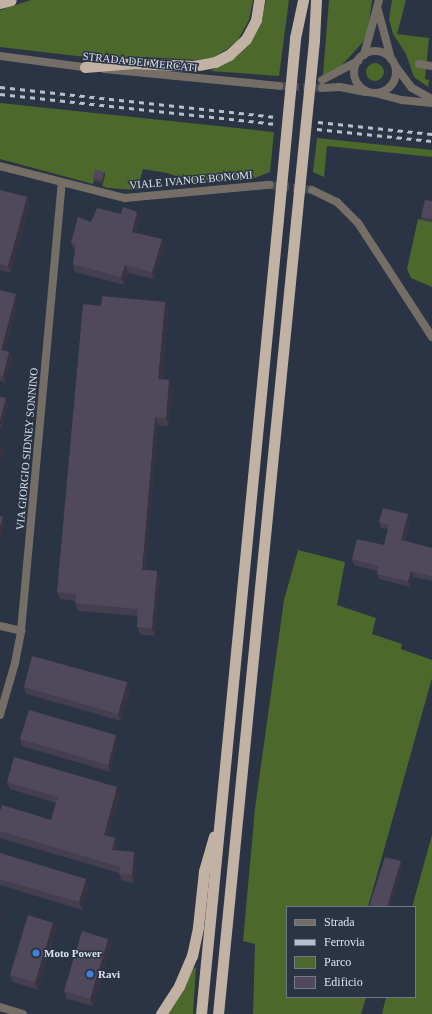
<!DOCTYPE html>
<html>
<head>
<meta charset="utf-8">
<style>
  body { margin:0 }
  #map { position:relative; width:432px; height:1014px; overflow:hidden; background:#2a3444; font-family:Georgia,serif }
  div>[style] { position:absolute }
  .green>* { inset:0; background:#4c682b }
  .round { border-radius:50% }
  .minor-tunnel>* { height:8px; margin-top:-4px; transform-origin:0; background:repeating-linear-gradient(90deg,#454e5d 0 8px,transparent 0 12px) }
  .tertiary-tunnel>* { height:8px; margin-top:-4px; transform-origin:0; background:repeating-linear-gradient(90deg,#454e5d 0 8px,transparent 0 12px) }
  .minor>* { height:8px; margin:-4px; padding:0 4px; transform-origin:4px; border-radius:4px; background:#756e67 }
  .tertiary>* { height:8px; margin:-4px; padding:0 4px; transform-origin:4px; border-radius:4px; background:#756e67 }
  .tertiary>.ring { margin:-4px; padding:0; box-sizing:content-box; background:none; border:8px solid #756e67; border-radius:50% }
  .trunk>* { height:11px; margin:-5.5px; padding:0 5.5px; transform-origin:5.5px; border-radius:5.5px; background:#c2b2a3 }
  .rail>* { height:3px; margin-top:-1.5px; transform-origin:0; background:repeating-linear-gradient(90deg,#b8bfca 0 5px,transparent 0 10px) }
  .trunk-bridge>* { height:11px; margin:-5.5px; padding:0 5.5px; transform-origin:5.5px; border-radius:5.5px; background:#c2b2a3 }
  .wall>* { inset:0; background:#443f4e }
  .shaded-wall>* { inset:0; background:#373340 }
  .building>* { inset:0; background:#4f495b }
  .dots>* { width:11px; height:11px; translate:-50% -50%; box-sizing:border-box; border:2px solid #2a3444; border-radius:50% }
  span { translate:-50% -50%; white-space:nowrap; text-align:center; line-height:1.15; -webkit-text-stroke:3px #2a3444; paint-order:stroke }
  .street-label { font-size:11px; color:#dde3ed }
  .poi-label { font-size:11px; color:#dde3ed; font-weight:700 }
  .left { translate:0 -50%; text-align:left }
  .legend { position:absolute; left:286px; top:906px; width:130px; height:92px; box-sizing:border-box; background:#2a3444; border:1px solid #727a88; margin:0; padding:5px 7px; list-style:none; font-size:12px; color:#dde3ed }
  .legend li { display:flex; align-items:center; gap:8px; height:20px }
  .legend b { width:20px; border:1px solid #727a88 }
</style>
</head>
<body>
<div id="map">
  <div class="green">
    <i style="clip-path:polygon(31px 0,253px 0,249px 20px,238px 40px,226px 50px,212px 58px,196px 60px,145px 57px,85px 57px,0 47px,0 10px)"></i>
    <i style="clip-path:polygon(266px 0,289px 0,279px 76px,210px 71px,234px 59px,247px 47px,261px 25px)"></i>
    <i style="clip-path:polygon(329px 0,372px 0,368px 30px,363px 42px,341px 66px,323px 75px)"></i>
    <i style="clip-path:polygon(392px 0,406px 0,397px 34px,429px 38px,425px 79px,429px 80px,428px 87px,414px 77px,406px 54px,393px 34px,389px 19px)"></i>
    <i class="round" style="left:366px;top:63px;width:18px;height:18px"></i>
    <i style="clip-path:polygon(0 103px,274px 132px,270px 172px,255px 178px,194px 182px,167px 173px,143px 169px,137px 190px,108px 188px,102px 186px,105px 174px,96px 172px,93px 184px,0 159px)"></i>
    <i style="clip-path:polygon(317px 138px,432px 150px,432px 157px,327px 146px,324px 177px,313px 172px)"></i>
    <i style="clip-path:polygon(418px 219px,432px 222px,432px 287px,411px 278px,407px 269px)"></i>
    <i style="clip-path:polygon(298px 550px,345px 562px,337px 605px,376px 618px,372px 634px,402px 644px,401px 649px,432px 660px,432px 678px,368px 907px,287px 907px,287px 997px,366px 997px,361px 1014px,253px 1014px,255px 944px,243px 941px,255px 808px,284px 600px)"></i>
    <i style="clip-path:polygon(432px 835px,432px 1014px,382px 1014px,386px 997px,415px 997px,415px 907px,412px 907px)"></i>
    <i style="clip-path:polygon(196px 967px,193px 1014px,168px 1014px,192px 970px)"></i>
  </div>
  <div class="minor-tunnel">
    <i style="left:269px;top:185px;width:43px;rotate:6.6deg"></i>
  </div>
  <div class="tertiary-tunnel">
    <i style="left:279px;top:86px;width:43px;rotate:2.7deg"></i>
  </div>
  <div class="minor">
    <i style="left:378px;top:10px;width:51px;rotate:75.1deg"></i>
    <i style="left:364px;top:55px;width:57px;rotate:-74.7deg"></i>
    <i style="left:419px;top:64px;width:13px;rotate:9deg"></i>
    <i style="left:0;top:166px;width:129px;rotate:14.4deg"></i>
    <i style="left:125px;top:198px;width:145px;rotate:-5.2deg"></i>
    <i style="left:312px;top:190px;width:28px;rotate:26deg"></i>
    <i style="left:337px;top:202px;width:30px;rotate:45deg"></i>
    <i style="left:358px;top:223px;width:136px;rotate:57deg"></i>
    <i style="left:0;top:626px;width:22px;rotate:13deg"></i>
    <i style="left:0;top:715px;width:54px;rotate:-73.9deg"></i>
    <i style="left:15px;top:663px;width:33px;rotate:-79deg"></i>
    <i style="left:21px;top:631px;width:450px;rotate:-84.8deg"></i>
    <i style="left:0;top:1007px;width:24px;rotate:17deg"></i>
  </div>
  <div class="tertiary">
    <i class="ring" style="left:354px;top:51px;width:34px;height:34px"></i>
    <i style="left:0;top:56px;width:91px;rotate:7.6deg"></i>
    <i style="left:396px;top:67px;width:26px;rotate:53deg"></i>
    <i style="left:412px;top:88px;width:23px;rotate:29deg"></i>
    <i style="left:104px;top:69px;width:176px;rotate:5.5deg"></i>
    <i style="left:322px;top:80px;width:41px;rotate:-27.8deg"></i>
    <i style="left:322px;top:88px;width:18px;rotate:-3deg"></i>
    <i style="left:340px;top:87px;width:26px;rotate:11deg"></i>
    <i style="left:375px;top:93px;width:28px;rotate:15deg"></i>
    <i style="left:402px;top:100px;width:30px;rotate:6deg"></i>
  </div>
  <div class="trunk">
    <i style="left:0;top:3px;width:11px;rotate:-15deg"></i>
    <i style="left:295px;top:38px;width:39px;rotate:-78deg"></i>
    <i style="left:314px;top:40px;width:40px;rotate:-87.1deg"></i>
    <i style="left:85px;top:67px;width:49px;rotate:-4.7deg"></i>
    <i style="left:134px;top:63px;width:59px;rotate:2.9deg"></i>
    <i style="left:193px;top:66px;width:22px;rotate:-10deg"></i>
    <i style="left:215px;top:62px;width:16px;rotate:-27deg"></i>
    <i style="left:229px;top:55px;width:23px;rotate:-43deg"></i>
    <i style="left:246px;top:39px;width:21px;rotate:-62deg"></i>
    <i style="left:256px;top:20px;width:20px;rotate:-81deg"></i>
    <i style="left:161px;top:1014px;width:33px;rotate:-57deg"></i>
    <i style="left:179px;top:986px;width:33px;rotate:-67deg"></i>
    <i style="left:192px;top:956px;width:30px;rotate:-78deg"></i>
    <i style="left:198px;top:927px;width:56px;rotate:-83.9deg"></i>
    <i style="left:204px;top:871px;width:36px;rotate:-74deg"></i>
    <i style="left:201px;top:1014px;width:799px;rotate:-84.47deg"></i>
    <i style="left:218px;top:1014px;width:797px;rotate:-84.38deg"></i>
  </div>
  <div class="rail">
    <i style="left:0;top:87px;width:277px;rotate:6.2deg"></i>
    <i style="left:0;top:94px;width:277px;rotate:6.2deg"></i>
    <i style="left:318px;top:122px;width:115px;rotate:6deg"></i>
    <i style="left:317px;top:129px;width:116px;rotate:6deg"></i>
  </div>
  <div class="trunk-bridge">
    <i style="left:278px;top:219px;width:182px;rotate:-84.6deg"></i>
    <i style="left:296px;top:221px;width:182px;rotate:-84.3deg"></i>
  </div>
  <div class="wall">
    <i style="clip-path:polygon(104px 172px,105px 174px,103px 183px,94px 181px,93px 178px)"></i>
    <i style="clip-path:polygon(0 190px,27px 197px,30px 204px,11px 273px,0 270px)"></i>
    <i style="clip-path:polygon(432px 201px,432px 222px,422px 220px,421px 217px)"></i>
    <i style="clip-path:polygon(137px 212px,140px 220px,136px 233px,162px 239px,164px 247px,154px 279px,128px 273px,124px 285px,75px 272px,73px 264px,75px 250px,74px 250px,71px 243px,91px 222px,121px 214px)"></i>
    <i style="clip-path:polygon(0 290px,18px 302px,5px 351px,9px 352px,12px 359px,5px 383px,0 381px)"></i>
    <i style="clip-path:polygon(165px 302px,168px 309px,162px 379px,169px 380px,172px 387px,169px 426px,158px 425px,145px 570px,157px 571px,160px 579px,155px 636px,140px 634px,137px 627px,138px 616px,78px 611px,75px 603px,75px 601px,60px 599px,57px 592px,101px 306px)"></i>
    <i style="clip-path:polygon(0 397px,6px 398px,8px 405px,2px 429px,0 428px)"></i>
    <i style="clip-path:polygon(408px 514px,410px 519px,405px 541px,432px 548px,432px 581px,413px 577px,410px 587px,379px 579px,377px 574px,378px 571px,354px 565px,352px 559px,384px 545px,388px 529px,381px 528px,379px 522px)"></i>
    <i style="clip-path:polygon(127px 682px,130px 689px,121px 721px,26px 694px,24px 687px)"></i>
    <i style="clip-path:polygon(20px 739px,118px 742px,110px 772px,22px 746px)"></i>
    <i style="clip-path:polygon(7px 782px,120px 795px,108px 836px,115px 838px,118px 846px,117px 850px,134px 852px,137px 859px,134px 883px,122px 881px,119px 873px,0 838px,0 811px,51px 820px,56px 803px,10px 789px)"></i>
    <i style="clip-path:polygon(0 853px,86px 879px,89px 887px,82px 910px,0 885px)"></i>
    <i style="clip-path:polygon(53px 923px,56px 930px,38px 990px,13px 982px,10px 975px)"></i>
    <i style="clip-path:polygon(108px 939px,111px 946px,93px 1006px,67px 999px,64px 991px)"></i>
  </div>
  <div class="shaded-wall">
    <i style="clip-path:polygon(104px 172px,105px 174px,103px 183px,102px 180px)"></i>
    <i style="clip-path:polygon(27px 197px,30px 204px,11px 273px,8px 266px)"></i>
    <i style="clip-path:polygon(137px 212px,140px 220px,134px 240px,132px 232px)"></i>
    <i style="clip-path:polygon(162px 239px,164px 247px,154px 279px,152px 272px)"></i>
    <i style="clip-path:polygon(125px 265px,128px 273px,124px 285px,121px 277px)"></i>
    <i style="clip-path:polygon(16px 294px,18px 302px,3px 357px,1px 350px)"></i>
    <i style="clip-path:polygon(165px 302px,168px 309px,161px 386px,158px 379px)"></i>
    <i style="clip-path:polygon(9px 352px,12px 359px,5px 383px,3px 376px)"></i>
    <i style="clip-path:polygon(169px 380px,172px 387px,169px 426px,166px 418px)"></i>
    <i style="clip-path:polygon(6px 398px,8px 405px,2px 429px,0 423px,0 420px)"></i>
    <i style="clip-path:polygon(155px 417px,158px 425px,144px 577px,142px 570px)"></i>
    <i style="clip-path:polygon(1px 445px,4px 452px,0 465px,0 450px)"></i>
    <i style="clip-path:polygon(408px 514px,410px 519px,403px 545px,401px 540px)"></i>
    <i style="clip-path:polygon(3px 517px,5px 523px,0 542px,0 527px)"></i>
    <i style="clip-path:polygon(157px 571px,160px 579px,155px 636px,152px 628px)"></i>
    <i style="clip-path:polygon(411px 571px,413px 577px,410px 587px,408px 581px)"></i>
    <i style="clip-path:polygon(127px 682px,130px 689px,121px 721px,118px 714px)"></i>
    <i style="clip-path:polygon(116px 735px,118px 742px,110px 772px,108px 765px)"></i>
    <i style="clip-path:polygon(117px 787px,120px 795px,106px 842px,104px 835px)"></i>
    <i style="clip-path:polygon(115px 838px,118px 846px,115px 857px,112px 850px)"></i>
    <i style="clip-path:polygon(134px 852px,137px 859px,134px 883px,132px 875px)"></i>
    <i style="clip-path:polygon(401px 861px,403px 867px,391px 907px,387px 907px)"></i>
    <i style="clip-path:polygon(86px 879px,89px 887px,82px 910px,79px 902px)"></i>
    <i style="clip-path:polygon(0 907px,2px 913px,0 921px)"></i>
    <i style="clip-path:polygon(53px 923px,56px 930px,38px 990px,35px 982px)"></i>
    <i style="clip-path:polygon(108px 939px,111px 946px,93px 1006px,90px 999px)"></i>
  </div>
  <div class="building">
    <i style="clip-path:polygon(95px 169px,104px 172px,102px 180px,93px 178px)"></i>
    <i style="clip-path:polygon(0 190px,27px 197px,8px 266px,0 264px)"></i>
    <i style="clip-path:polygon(425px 200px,432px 201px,432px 219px,421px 217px)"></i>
    <i style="clip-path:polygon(123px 207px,137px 212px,132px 232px,162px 239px,152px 272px,125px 265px,121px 277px,73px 264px,76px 244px,71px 243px,78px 217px,91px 222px,97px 208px,121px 214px)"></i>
    <i style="clip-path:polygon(0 290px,16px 294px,1px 350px,9px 352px,3px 376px,0 375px)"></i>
    <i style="clip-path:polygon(102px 296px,165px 302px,158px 379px,169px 380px,166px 418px,155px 417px,142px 570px,157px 571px,152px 628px,137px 627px,138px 609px,75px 603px,76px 594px,57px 592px,83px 304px,101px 306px)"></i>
    <i style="clip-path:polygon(0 397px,6px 398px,0 420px)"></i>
    <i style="clip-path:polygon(383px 508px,408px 514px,401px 540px,432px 548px,432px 576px,411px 571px,408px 581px,377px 574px,379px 566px,352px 559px,357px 539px,384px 545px,389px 525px,379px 522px)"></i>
    <i style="clip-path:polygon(0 516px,3px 517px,0 527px)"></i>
    <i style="clip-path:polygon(32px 656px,127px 682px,118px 714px,24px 687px)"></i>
    <i style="clip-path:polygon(29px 710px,116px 735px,108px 765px,20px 739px)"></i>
    <i style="clip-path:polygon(14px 757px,117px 787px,104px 835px,115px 838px,112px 850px,134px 852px,132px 875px,119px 874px,120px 867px,0 831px,0 811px,2px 805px,51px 820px,58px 797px,7px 782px)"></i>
    <i style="clip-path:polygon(0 853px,86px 879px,79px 902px,0 879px)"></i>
    <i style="clip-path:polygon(385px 857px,401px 861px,387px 907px,369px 907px)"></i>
    <i style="clip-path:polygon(28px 915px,53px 923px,35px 982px,10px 975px)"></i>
    <i style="clip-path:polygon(82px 931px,108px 939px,90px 999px,64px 991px)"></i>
  </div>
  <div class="dots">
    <i style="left:36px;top:953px;background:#3f7fe0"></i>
    <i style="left:90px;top:974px;background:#3f7fe0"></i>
  </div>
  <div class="street-label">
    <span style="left:140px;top:62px;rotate:6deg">STRADA DEI MERCATI</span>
    <span style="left:191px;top:180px;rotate:-5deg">VIALE IVANOE BONOMI</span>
    <span style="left:27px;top:449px;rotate:-85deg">VIA GIORGIO SIDNEY SONNINO</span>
  </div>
  <div class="poi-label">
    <span class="left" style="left:44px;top:953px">Moto Power</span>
    <span class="left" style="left:98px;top:974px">Ravi</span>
  </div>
  <ul class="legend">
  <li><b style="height:5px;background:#756e67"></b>Strada</li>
  <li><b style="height:5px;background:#b8bfca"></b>Ferrovia</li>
  <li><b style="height:11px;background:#4c682b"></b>Parco</li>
  <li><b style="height:11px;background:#4f495b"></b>Edificio</li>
  </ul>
</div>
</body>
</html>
